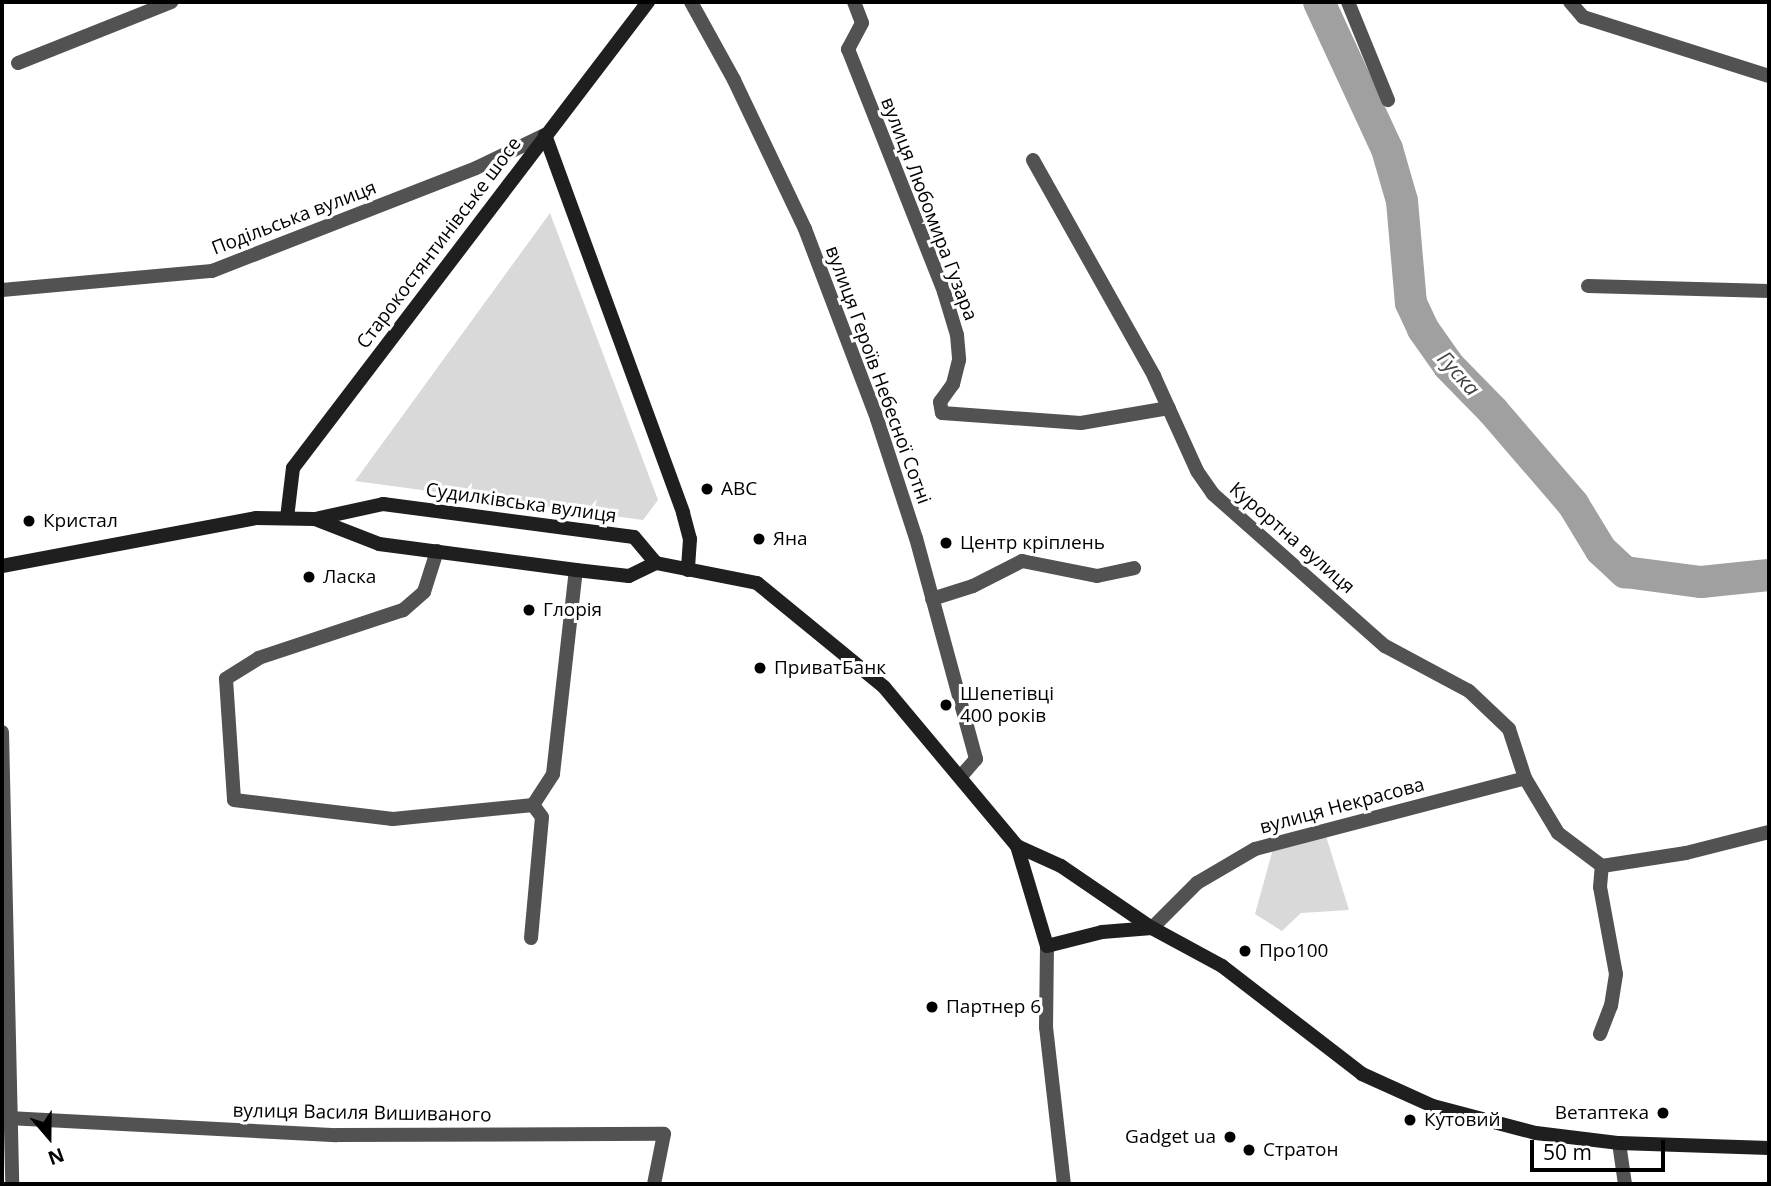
<!DOCTYPE html>
<html>
<head>
<meta charset="utf-8">
<style>
  body { margin:0 }
  #map { position:relative; width:1771px; height:1186px; overflow:hidden; background:#fff; font-family:"Open Sans",sans-serif }
  div>[style] { position:absolute }
  .green>* { inset:0; background:#d9d9d9 }
  .river>* { height:32px; margin:-16px; padding:0 16px; transform-origin:16px; border-radius:16px; background:#a0a0a0 }
  .street>* { height:14px; margin:-7px; padding:0 7px; transform-origin:7px; border-radius:7px; background:#525252 }
  .secondary>* { height:14px; margin:-7px; padding:0 7px; transform-origin:7px; border-radius:7px; background:#1f1f1f }
  .dots>* { width:19px; height:19px; translate:-50% -50%; box-sizing:border-box; border:4px solid #fff; border-radius:50% }
  span { translate:-50% -50%; white-space:nowrap; text-align:center; line-height:1.15; -webkit-text-stroke:6px #fff; paint-order:stroke }
  .street-label { font-size:19px; color:#000 }
  .poi-label { font-size:19px; color:#000 }
  .left { translate:0 -50%; text-align:left }
  .right { translate:-100% -50%; text-align:right }
  .water-label { font-size:21px; color:#414141; font-style:italic }
  .frame { position:absolute; inset:0; border:4px solid #000; pointer-events:none }
  .north { position:absolute; left:14px; top:1102px; width:70px; height:70px; -webkit-text-stroke:5px #fff; paint-order:stroke; rotate:160deg; font-size:19px; font-weight:700; line-height:28px; text-align:center; color:#000 }
  .north::after { content:''; display:block; margin:auto; width:24px; height:32px; background:#000; clip-path:polygon(50% 0,100% 100%,50% 72%,0 100%) }
  .scale { position:absolute; left:1530px; top:1140px; width:135px; height:32px; box-sizing:border-box; border:4px solid #000; border-top:0; padding-left:9px; font-size:21px; line-height:24px; white-space:nowrap; color:#000; -webkit-text-stroke:5px #fff; paint-order:stroke }
</style>
</head>
<body>
<div id="map">
  <div class="green">
    <i style="clip-path:polygon(550px 213px,658px 500px,643px 520px,355px 481px)"></i>
    <i style="clip-path:polygon(1326px 836px,1349px 910px,1301px 913px,1282px 931px,1255px 914px,1273px 849px)"></i>
  </div>
  <div class="river">
    <i style="left:1319px;top:2px;width:162px;rotate:65.2deg"></i>
    <i style="left:1387px;top:149px;width:54px;rotate:73.9deg"></i>
    <i style="left:1402px;top:201px;width:102px;rotate:85deg"></i>
    <i style="left:1411px;top:303px;width:29px;rotate:65deg"></i>
    <i style="left:1423px;top:329px;width:45px;rotate:54.9deg"></i>
    <i style="left:1449px;top:366px;width:63px;rotate:45.6deg"></i>
    <i style="left:1493px;top:411px;width:123px;rotate:49.3deg"></i>
    <i style="left:1573px;top:504px;width:54px;rotate:58.7deg"></i>
    <i style="left:1601px;top:550px;width:33px;rotate:43deg"></i>
    <i style="left:1625px;top:572px;width:77px;rotate:7.5deg"></i>
    <i style="left:1701px;top:582px;width:68px;rotate:-5.9deg"></i>
  </div>
  <div class="street">
    <i style="left:691px;top:2px;width:89px;rotate:61.1deg"></i>
    <i style="left:734px;top:80px;width:165px;rotate:64.5deg"></i>
    <i style="left:805px;top:229px;width:203px;rotate:69.2deg"></i>
    <i style="left:877px;top:419px;width:125px;rotate:71.9deg"></i>
    <i style="left:916px;top:538px;width:229px;rotate:74.8deg"></i>
    <i style="left:976px;top:759px;width:21px;rotate:131deg"></i>
    <i style="left:854px;top:2px;width:22px;rotate:69deg"></i>
    <i style="left:862px;top:23px;width:30px;rotate:118deg"></i>
    <i style="left:848px;top:49px;width:261px;rotate:68.4deg"></i>
    <i style="left:944px;top:292px;width:45px;rotate:73.2deg"></i>
    <i style="left:957px;top:335px;width:25px;rotate:85deg"></i>
    <i style="left:959px;top:360px;width:25px;rotate:104deg"></i>
    <i style="left:953px;top:384px;width:22px;rotate:126deg"></i>
    <i style="left:940px;top:402px;width:11px;rotate:80deg"></i>
    <i style="left:942px;top:413px;width:139px;rotate:4.1deg"></i>
    <i style="left:1081px;top:423px;width:89px;rotate:-9.7deg"></i>
    <i style="left:1348px;top:2px;width:106px;rotate:67.8deg"></i>
    <i style="left:1570px;top:2px;width:20px;rotate:49deg"></i>
    <i style="left:1583px;top:17px;width:195px;rotate:17.6deg"></i>
    <i style="left:18px;top:63px;width:165px;rotate:-21.7deg"></i>
    <i style="left:1033px;top:160px;width:248px;rotate:60.7deg"></i>
    <i style="left:1154px;top:376px;width:104px;rotate:65.6deg"></i>
    <i style="left:1197px;top:471px;width:28px;rotate:55deg"></i>
    <i style="left:1213px;top:494px;width:230px;rotate:41.5deg"></i>
    <i style="left:1385px;top:646px;width:95px;rotate:28.2deg"></i>
    <i style="left:1469px;top:691px;width:55px;rotate:43.5deg"></i>
    <i style="left:1509px;top:729px;width:52px;rotate:71.9deg"></i>
    <i style="left:1525px;top:778px;width:64px;rotate:59deg"></i>
    <i style="left:1558px;top:833px;width:55px;rotate:36.9deg"></i>
    <i style="left:1602px;top:866px;width:85px;rotate:-8.8deg"></i>
    <i style="left:1686px;top:853px;width:86px;rotate:-14.2deg"></i>
    <i style="left:1588px;top:286px;width:181px;rotate:1.6deg"></i>
    <i style="left:2px;top:290px;width:211px;rotate:-5.2deg"></i>
    <i style="left:212px;top:271px;width:283px;rotate:-21.3deg"></i>
    <i style="left:476px;top:168px;width:76px;rotate:-25.6deg"></i>
    <i style="left:437px;top:551px;width:43px;rotate:107.6deg"></i>
    <i style="left:424px;top:592px;width:28px;rotate:139deg"></i>
    <i style="left:403px;top:610px;width:152px;rotate:161.6deg"></i>
    <i style="left:259px;top:658px;width:39px;rotate:148deg"></i>
    <i style="left:226px;top:679px;width:121px;rotate:86.2deg"></i>
    <i style="left:234px;top:800px;width:160px;rotate:6.8deg"></i>
    <i style="left:393px;top:819px;width:141px;rotate:-5.7deg"></i>
    <i style="left:533px;top:805px;width:37px;rotate:-57deg"></i>
    <i style="left:553px;top:774px;width:205px;rotate:-83.6deg"></i>
    <i style="left:932px;top:599px;width:43px;rotate:-17.6deg"></i>
    <i style="left:973px;top:586px;width:55px;rotate:-27deg"></i>
    <i style="left:1022px;top:561px;width:76px;rotate:11.3deg"></i>
    <i style="left:1097px;top:576px;width:38px;rotate:-12deg"></i>
    <i style="left:2px;top:732px;width:452px;rotate:88.7deg"></i>
    <i style="left:1152px;top:928px;width:64px;rotate:-45deg"></i>
    <i style="left:1197px;top:883px;width:67px;rotate:-30.4deg"></i>
    <i style="left:1255px;top:849px;width:279px;rotate:-14.7deg"></i>
    <i style="left:531px;top:938px;width:121px;rotate:-84.8deg"></i>
    <i style="left:542px;top:817px;width:15px;rotate:-127deg"></i>
    <i style="left:1047px;top:946px;width:81px;rotate:90.7deg"></i>
    <i style="left:1046px;top:1027px;width:158px;rotate:83.5deg"></i>
    <i style="left:1600px;top:1034px;width:30px;rotate:-69deg"></i>
    <i style="left:1611px;top:1006px;width:32px;rotate:-81deg"></i>
    <i style="left:1616px;top:974px;width:88px;rotate:-100.4deg"></i>
    <i style="left:1600px;top:887px;width:21px;rotate:-85deg"></i>
    <i style="left:8px;top:1118px;width:329px;rotate:3deg"></i>
    <i style="left:337px;top:1135px;width:327px;rotate:-0.2deg"></i>
    <i style="left:664px;top:1134px;width:51px;rotate:101.3deg"></i>
    <i style="left:1619px;top:1143px;width:41px;rotate:81.7deg"></i>
  </div>
  <div class="secondary">
    <i style="left:545px;top:135px;width:402px;rotate:69.9deg"></i>
    <i style="left:683px;top:513px;width:27px;rotate:75deg"></i>
    <i style="left:690px;top:539px;width:31px;rotate:94deg"></i>
    <i style="left:287px;top:518px;width:50px;rotate:-83.2deg"></i>
    <i style="left:293px;top:468px;width:586px;rotate:-52.7deg"></i>
    <i style="left:315px;top:519px;width:69px;rotate:21.3deg"></i>
    <i style="left:379px;top:544px;width:199px;rotate:7.5deg"></i>
    <i style="left:576px;top:570px;width:53px;rotate:6.5deg"></i>
    <i style="left:629px;top:576px;width:30px;rotate:-26deg"></i>
    <i style="left:656px;top:563px;width:103px;rotate:11.2deg"></i>
    <i style="left:757px;top:583px;width:164px;rotate:39.3deg"></i>
    <i style="left:884px;top:687px;width:207px;rotate:50.1deg"></i>
    <i style="left:1017px;top:846px;width:104px;rotate:73.3deg"></i>
    <i style="left:1047px;top:946px;width:57px;rotate:-14.3deg"></i>
    <i style="left:1102px;top:932px;width:50px;rotate:-4.6deg"></i>
    <i style="left:2px;top:566px;width:258px;rotate:-10.7deg"></i>
    <i style="left:256px;top:518px;width:59px;rotate:1deg"></i>
    <i style="left:315px;top:519px;width:70px;rotate:-12.4deg"></i>
    <i style="left:383px;top:504px;width:253px;rotate:7.5deg"></i>
    <i style="left:634px;top:537px;width:34px;rotate:50deg"></i>
    <i style="left:1017px;top:846px;width:48px;rotate:24.4deg"></i>
    <i style="left:1061px;top:866px;width:110px;rotate:34.3deg"></i>
    <i style="left:1152px;top:928px;width:80px;rotate:28.5deg"></i>
    <i style="left:1222px;top:966px;width:177px;rotate:37.6deg"></i>
    <i style="left:1362px;top:1074px;width:78px;rotate:24.3deg"></i>
    <i style="left:1433px;top:1106px;width:106px;rotate:14.7deg"></i>
    <i style="left:1536px;top:1133px;width:84px;rotate:6.9deg"></i>
    <i style="left:1619px;top:1143px;width:150px;rotate:1.9deg"></i>
  </div>
  <div class="dots">
    <i style="left:707px;top:489px;background:#000"></i>
    <i style="left:29px;top:521px;background:#000"></i>
    <i style="left:759px;top:539px;background:#000"></i>
    <i style="left:946px;top:543px;background:#000"></i>
    <i style="left:309px;top:577px;background:#000"></i>
    <i style="left:529px;top:610px;background:#000"></i>
    <i style="left:760px;top:668px;background:#000"></i>
    <i style="left:946px;top:705px;background:#000"></i>
    <i style="left:1245px;top:951px;background:#000"></i>
    <i style="left:932px;top:1007px;background:#000"></i>
    <i style="left:1663px;top:1113px;background:#000"></i>
    <i style="left:1410px;top:1120px;background:#000"></i>
    <i style="left:1230px;top:1137px;background:#000"></i>
    <i style="left:1249px;top:1150px;background:#000"></i>
  </div>
  <div class="street-label">
    <span style="left:929px;top:209px;rotate:69deg">вулиця Любомира Гузара</span>
    <span style="left:294px;top:218px;rotate:-21deg">Подільська вулиця</span>
    <span style="left:439px;top:243px;rotate:-53deg">Старокостянтинівське шосе</span>
    <span style="left:878px;top:375px;rotate:70deg">вулиця Героїв Небесної Сотні</span>
    <span style="left:521px;top:503px;rotate:8deg">Судилківська вулиця</span>
    <span style="left:1292px;top:538px;rotate:41deg">Курортна вулиця</span>
    <span style="left:1342px;top:806px;rotate:-15deg">вулиця Некрасова</span>
    <span style="left:362px;top:1113px;rotate:1deg">вулиця Василя Вишиваного</span>
  </div>
  <div class="poi-label">
    <span class="left" style="left:721px;top:489px">АВС</span>
    <span class="left" style="left:43px;top:521px">Кристал</span>
    <span class="left" style="left:773px;top:539px">Яна</span>
    <span class="left" style="left:960px;top:543px">Центр кріплень</span>
    <span class="left" style="left:323px;top:577px">Ласка</span>
    <span class="left" style="left:543px;top:610px">Глорія</span>
    <span class="left" style="left:774px;top:668px">ПриватБанк</span>
    <span class="left" style="left:960px;top:705px">Шепетівці<br>400 років</span>
    <span class="left" style="left:1259px;top:951px">Про100</span>
    <span class="left" style="left:946px;top:1007px">Партнер 6</span>
    <span class="right" style="left:1649px;top:1113px">Ветаптека</span>
    <span class="left" style="left:1424px;top:1120px">Кутовий</span>
    <span class="right" style="left:1216px;top:1137px">Gadget ua</span>
    <span class="left" style="left:1263px;top:1150px">Стратон</span>
  </div>
  <div class="water-label">
    <span style="left:1459px;top:373px;rotate:48deg">Гуска</span>
  </div>
  <div class="frame"></div>
  <div class="north">N</div>
  <div class="scale">50 m</div>
</div>
</body>
</html>
